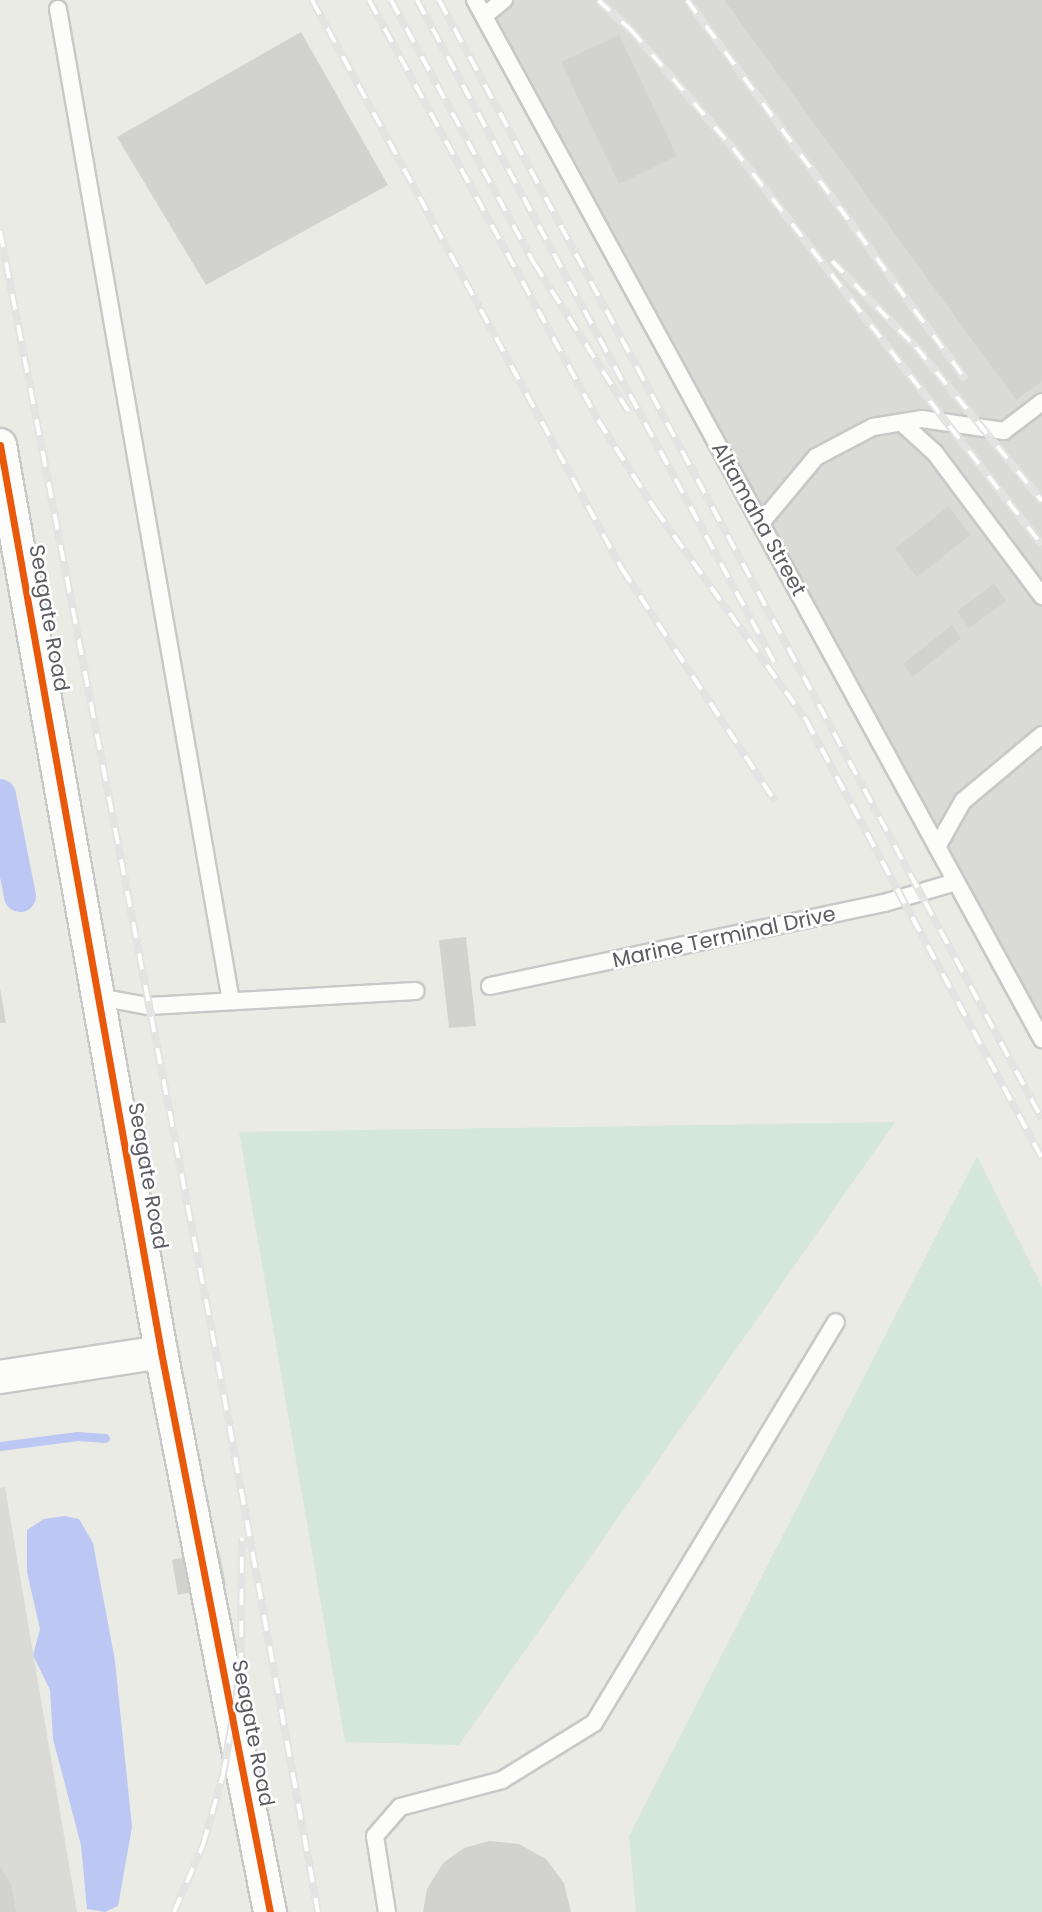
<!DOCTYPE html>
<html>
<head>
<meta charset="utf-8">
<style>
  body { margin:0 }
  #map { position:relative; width:1042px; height:1912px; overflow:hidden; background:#ebebe6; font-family:Poppins,sans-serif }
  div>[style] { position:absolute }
  .industrial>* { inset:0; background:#dadbd6 }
  .green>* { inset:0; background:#d4e7d9 }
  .water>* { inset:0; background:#bcc7f3 }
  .stream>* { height:9px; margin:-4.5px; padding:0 4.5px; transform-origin:4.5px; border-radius:4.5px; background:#bcc7f3 }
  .canal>* { height:32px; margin:-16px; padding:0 16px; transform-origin:16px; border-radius:16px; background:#bcc7f3 }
  .building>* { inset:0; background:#d2d2cf }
  .roads { filter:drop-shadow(2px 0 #c8c8c8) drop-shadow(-2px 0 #c8c8c8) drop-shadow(0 2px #c8c8c8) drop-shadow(0 -2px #c8c8c8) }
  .lane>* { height:16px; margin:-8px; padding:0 8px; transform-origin:8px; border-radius:8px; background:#fcfcfb }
  .street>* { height:32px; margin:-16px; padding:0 16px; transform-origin:16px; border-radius:16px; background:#fcfcfb }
  .rail>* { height:8px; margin-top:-4px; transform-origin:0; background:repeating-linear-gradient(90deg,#fff 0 16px,#e3e3e3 0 32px); box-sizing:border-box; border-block:2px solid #e3e3e3 }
  .cycleway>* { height:7px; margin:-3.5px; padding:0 3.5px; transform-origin:3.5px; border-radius:3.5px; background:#e8590c }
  span { translate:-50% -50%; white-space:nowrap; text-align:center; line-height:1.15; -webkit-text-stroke:5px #fff; paint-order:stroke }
  .street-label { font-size:21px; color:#5c5c63 }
</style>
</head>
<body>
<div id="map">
  <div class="industrial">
    <i style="clip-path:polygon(475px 0,1042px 0,1042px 1038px)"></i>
    <i style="clip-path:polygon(5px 1487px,77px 1912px,0 1912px,0 1488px)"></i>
  </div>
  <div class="green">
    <i style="clip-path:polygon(895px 1122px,459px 1745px,345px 1742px,239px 1132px)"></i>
    <i style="clip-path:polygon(977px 1156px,1042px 1287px,1042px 1912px,636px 1912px,629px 1836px)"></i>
  </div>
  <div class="water">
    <i style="clip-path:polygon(64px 1516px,79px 1519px,93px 1543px,115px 1661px,132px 1827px,118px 1906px,105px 1912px,87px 1909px,81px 1845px,53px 1739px,50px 1690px,33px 1655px,40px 1629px,27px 1572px,27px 1530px,44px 1519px)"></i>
  </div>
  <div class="stream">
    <i style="left:0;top:1446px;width:78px;rotate:-7.4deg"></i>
    <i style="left:77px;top:1436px;width:28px;rotate:4deg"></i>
  </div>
  <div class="canal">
    <i style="left:0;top:795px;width:103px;rotate:78.8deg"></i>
  </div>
  <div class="building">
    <i style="clip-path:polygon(724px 0,1042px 0,1042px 381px,1016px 400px)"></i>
    <i style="clip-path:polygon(301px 32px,388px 185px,206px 285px,117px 137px)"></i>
    <i style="clip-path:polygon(619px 35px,677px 156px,619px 184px,561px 62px)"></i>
    <i style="clip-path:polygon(949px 506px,970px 535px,917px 577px,895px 548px)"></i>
    <i style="clip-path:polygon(994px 584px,1007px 601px,969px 628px,957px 611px)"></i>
    <i style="clip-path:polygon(952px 625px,961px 639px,912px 677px,903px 664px)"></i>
    <i style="clip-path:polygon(466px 937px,476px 1026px,449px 1028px,439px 940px)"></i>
    <i style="clip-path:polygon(0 988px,6px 1023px,0 1023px)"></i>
    <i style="clip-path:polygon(219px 1550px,226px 1585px,178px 1595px,172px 1560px)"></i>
    <i style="clip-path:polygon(489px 1841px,519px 1844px,546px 1859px,564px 1883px,571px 1912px,423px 1912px,427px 1889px,443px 1863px,464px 1848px)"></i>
    <i style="clip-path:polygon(0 1866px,11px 1884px,16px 1912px,0 1912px)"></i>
  </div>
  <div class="roads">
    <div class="lane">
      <i style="left:475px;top:0;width:1184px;rotate:61.38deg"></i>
      <i style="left:58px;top:9px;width:1007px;rotate:80.11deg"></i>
      <i style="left:484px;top:16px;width:26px;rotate:-39deg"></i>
      <i style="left:902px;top:423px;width:45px;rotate:42.3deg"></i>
      <i style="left:935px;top:453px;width:179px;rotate:53.2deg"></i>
      <i style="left:761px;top:523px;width:86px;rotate:-50.2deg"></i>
      <i style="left:816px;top:457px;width:64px;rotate:-27.8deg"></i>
      <i style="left:873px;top:427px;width:50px;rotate:-9.3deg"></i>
      <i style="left:922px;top:419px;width:83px;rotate:8.3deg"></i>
      <i style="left:1004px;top:431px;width:48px;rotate:-37.3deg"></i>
      <i style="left:937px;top:847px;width:53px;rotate:-60.5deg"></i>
      <i style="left:963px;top:801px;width:103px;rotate:-39.9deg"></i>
      <i style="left:490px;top:986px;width:403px;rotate:-11.9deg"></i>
      <i style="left:884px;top:903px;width:75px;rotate:-16.3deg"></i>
      <i style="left:99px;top:997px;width:50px;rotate:10.4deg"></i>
      <i style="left:148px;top:1006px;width:268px;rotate:-3.2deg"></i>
      <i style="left:387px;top:1912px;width:77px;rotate:-99deg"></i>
      <i style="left:375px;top:1836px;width:38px;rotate:-49deg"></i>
      <i style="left:400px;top:1807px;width:106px;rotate:-14.8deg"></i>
      <i style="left:502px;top:1780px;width:108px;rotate:-31.8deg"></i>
      <i style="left:594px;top:1723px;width:468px;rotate:-58.9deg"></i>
    </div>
    <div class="street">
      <i style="left:0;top:445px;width:921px;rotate:79.93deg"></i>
      <i style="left:161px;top:1352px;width:571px;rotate:78.99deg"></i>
      <i style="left:0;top:1377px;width:163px;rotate:-8.8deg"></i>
    </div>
  </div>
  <div class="rail">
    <i style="left:312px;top:0;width:648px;rotate:61.42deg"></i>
    <i style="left:622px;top:569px;width:278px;rotate:56.6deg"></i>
    <i style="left:369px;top:0;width:478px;rotate:61.4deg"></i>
    <i style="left:598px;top:420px;width:106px;rotate:57.4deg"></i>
    <i style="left:655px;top:509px;width:259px;rotate:54.4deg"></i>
    <i style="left:806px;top:720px;width:498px;rotate:61.7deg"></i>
    <i style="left:391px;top:0;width:299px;rotate:61.5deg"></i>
    <i style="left:534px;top:263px;width:177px;rotate:57.5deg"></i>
    <i style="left:417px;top:0;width:752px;rotate:61.66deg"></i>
    <i style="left:439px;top:0;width:1271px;rotate:61.68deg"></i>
    <i style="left:598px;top:0;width:45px;rotate:42.3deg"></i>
    <i style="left:631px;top:30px;width:156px;rotate:49.2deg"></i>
    <i style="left:733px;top:148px;width:503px;rotate:52.11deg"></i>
    <i style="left:687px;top:0;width:471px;rotate:53.7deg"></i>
    <i style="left:0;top:231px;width:1153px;rotate:79.1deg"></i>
    <i style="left:218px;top:1363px;width:558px;rotate:79.68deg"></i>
    <i style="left:832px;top:261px;width:120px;rotate:45.7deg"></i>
    <i style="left:916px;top:347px;width:199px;rotate:50.7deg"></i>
    <i style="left:174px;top:1912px;width:73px;rotate:-66.6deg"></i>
    <i style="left:203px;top:1845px;width:73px;rotate:-74.1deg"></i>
    <i style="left:223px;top:1775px;width:108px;rotate:-80.4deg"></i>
    <i style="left:241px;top:1669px;width:131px;rotate:-89.6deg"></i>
  </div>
  <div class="cycleway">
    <i style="left:0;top:445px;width:921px;rotate:79.93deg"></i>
    <i style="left:161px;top:1352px;width:571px;rotate:78.99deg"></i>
  </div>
  <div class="street-label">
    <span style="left:759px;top:519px;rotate:61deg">Altamaha Street</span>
    <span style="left:49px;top:618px;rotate:80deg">Seagate Road</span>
    <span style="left:724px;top:937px;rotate:-12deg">Marine Terminal Drive</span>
    <span style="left:148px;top:1176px;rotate:80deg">Seagate Road</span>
    <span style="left:253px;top:1733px;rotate:79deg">Seagate Road</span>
  </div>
</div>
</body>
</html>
